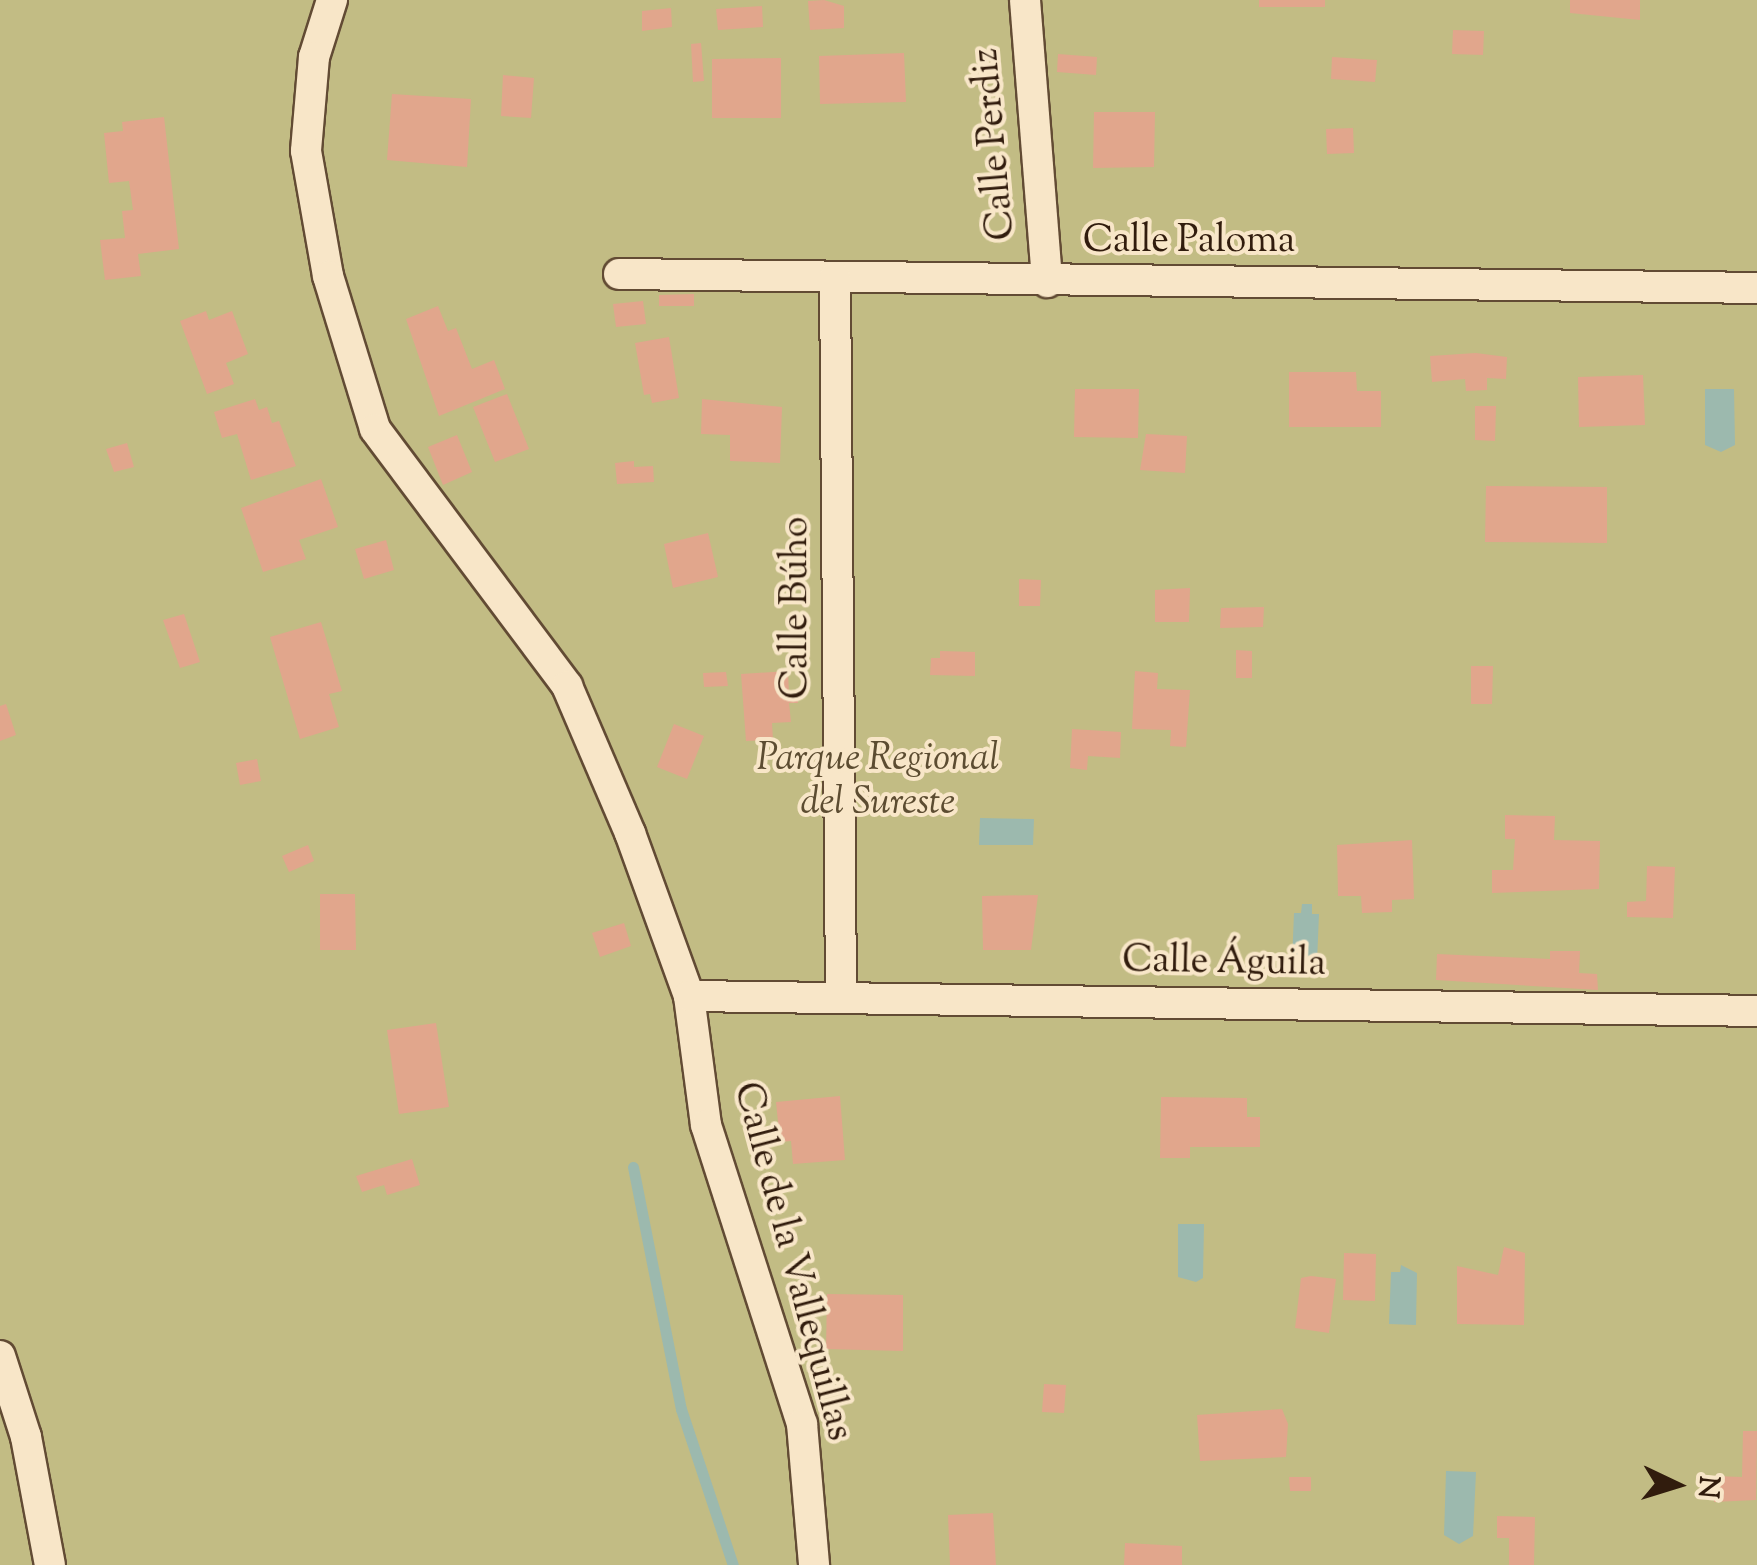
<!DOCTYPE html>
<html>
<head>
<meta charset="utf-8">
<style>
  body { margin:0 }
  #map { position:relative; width:1757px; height:1565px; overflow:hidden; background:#f4d8ab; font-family:"Sorts Mill Goudy",serif }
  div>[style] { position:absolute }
  .green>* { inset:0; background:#c2bc84 }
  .water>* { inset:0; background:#9cb9ae }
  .stream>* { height:11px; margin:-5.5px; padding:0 5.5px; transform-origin:5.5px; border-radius:5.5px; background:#9cb9ae }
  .building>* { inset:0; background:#e1a68c }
  .roads { filter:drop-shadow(2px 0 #624b34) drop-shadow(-2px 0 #624b34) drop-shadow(0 2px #624b34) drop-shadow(0 -2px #624b34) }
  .street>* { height:30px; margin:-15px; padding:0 15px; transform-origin:15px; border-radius:15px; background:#f8e6c8 }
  span { translate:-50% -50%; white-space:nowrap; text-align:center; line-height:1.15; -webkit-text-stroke:8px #f8e6c8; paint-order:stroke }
  .street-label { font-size:38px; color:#311c0d }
  .park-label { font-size:38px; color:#5c4c31; font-style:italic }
  .north { position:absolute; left:1627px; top:1435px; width:100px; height:100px; -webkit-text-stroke:8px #f8e6c8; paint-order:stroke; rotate:94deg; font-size:28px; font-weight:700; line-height:40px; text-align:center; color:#311c0d }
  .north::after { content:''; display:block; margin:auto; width:35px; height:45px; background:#311c0d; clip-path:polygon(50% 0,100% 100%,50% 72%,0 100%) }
</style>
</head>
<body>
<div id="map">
  <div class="green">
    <i style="clip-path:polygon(0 0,1757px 0,1757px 1565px,0 1565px)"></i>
  </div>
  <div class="water">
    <i style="clip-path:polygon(1705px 389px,1734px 389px,1735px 445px,1721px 452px,1705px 445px)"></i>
    <i style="clip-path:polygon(980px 818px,1034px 819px,1033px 845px,979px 845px)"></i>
    <i style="clip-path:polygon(1302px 904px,1312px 904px,1312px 914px,1319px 914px,1317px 962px,1292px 961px,1294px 913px,1301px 913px)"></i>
    <i style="clip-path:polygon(1178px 1224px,1204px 1224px,1203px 1278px,1196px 1282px,1178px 1277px)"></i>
    <i style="clip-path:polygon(1401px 1265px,1417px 1273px,1416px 1325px,1389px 1324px,1391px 1272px,1400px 1272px)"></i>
    <i style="clip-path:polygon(1446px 1471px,1476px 1472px,1473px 1536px,1459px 1544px,1444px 1535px)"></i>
  </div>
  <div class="stream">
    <i style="left:633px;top:1167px;width:247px;rotate:78.8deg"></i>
    <i style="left:681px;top:1409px;width:164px;rotate:71.6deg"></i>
  </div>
  <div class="building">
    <i style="clip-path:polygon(824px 0,844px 6px,844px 28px,810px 30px,808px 1px)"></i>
    <i style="clip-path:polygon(1259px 0,1325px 0,1325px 7px,1259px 7px)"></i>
    <i style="clip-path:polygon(1570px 0,1640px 0,1640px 20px,1570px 13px)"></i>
    <i style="clip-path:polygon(762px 6px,763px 27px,718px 30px,716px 9px)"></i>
    <i style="clip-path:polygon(671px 8px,672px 27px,642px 31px,642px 11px)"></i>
    <i style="clip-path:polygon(1453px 30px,1484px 31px,1483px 55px,1452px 54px)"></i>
    <i style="clip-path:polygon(701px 43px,704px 81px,693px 82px,691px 44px)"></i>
    <i style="clip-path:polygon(904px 53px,906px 102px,820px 104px,819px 56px)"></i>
    <i style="clip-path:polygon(1058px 54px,1097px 57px,1096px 75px,1057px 72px)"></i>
    <i style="clip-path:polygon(1332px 57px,1377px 60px,1375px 82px,1331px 79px)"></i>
    <i style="clip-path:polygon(781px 58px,781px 118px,712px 118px,712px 59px)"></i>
    <i style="clip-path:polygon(503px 75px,534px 78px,531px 118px,501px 116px)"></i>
    <i style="clip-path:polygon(392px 94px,471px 99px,467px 167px,387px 160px)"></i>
    <i style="clip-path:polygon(1094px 112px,1155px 112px,1154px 167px,1093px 168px)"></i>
    <i style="clip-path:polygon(164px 117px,179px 249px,138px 254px,141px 276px,105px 280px,100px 240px,125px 238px,122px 211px,133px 210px,129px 181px,109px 183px,104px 133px,123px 131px,122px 122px)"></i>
    <i style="clip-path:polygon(1353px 128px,1354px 153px,1327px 154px,1326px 129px)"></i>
    <i style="clip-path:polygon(694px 294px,694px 306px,659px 306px,659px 295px)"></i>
    <i style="clip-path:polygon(643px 301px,646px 324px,616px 327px,613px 304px)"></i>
    <i style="clip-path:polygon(438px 306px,448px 331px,456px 328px,472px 369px,494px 360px,505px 389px,439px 416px,406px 319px)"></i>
    <i style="clip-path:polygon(206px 311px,209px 320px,232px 311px,248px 354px,226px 363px,234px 384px,207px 394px,180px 321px)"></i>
    <i style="clip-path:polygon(669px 337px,679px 398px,652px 403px,650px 394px,644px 395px,635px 343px)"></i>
    <i style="clip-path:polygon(1476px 353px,1507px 357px,1506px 379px,1487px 378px,1487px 390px,1466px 391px,1465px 379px,1432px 382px,1430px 356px)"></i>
    <i style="clip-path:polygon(1289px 372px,1356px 372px,1357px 391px,1381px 391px,1381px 427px,1289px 427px)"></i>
    <i style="clip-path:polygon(1643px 375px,1645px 425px,1579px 427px,1578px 377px)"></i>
    <i style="clip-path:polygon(1075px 389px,1139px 389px,1138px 438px,1074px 437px)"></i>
    <i style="clip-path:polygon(507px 394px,529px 449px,495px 462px,473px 407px)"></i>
    <i style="clip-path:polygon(255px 399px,259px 410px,267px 407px,272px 423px,279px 421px,296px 466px,251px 480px,237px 434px,222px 438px,214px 412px)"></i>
    <i style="clip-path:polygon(702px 399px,782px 407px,780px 463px,730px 461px,730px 435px,701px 434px)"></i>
    <i style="clip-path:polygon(1475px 406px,1496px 406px,1495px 441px,1475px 440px)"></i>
    <i style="clip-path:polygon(1146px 434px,1187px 436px,1185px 473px,1140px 470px)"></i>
    <i style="clip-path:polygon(457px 435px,472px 472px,443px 485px,428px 447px)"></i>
    <i style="clip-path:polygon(127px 443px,134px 467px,114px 472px,106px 449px)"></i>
    <i style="clip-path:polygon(634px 461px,634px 467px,653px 466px,654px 482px,617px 484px,615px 463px)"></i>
    <i style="clip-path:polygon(321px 479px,338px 527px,299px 540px,306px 559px,263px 572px,241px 508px)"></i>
    <i style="clip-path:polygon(1486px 486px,1607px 487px,1607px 543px,1485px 542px)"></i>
    <i style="clip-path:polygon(708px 533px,718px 577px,673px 588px,664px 544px)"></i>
    <i style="clip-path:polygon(386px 540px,394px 570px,364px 579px,355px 549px)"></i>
    <i style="clip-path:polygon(1019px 579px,1041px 580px,1040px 606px,1019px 606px)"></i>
    <i style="clip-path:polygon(1190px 588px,1189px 622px,1155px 622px,1155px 590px)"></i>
    <i style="clip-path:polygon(1264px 607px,1263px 627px,1220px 628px,1221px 608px)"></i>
    <i style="clip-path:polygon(184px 614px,200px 662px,180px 668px,163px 620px)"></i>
    <i style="clip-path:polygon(321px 622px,342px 691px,329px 694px,339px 727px,300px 739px,270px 637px)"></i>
    <i style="clip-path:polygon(1236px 650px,1252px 651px,1252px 678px,1236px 678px)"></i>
    <i style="clip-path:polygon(940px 651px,975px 652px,975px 676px,930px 675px,931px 658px,940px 658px)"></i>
    <i style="clip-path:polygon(1471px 666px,1493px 666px,1492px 704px,1471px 704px)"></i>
    <i style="clip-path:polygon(788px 671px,789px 694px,797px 693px,798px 703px,789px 703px,791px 722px,772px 723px,773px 740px,746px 741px,741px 674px)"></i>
    <i style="clip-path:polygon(1135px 671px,1158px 673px,1157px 689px,1190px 690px,1186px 747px,1170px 746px,1171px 730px,1132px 729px)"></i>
    <i style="clip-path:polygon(726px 672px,728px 686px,704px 687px,703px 673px)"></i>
    <i style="clip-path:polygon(6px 704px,16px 735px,0 741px,0 706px)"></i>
    <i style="clip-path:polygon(674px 724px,704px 736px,687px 779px,657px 767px)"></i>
    <i style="clip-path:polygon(1072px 729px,1121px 732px,1120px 758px,1088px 756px,1087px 770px,1070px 768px)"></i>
    <i style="clip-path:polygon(257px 759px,261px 781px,240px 785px,236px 763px)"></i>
    <i style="clip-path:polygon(1505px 815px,1555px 816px,1554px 840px,1600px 841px,1599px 889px,1492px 893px,1492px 870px,1513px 870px,1515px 839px,1505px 839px)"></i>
    <i style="clip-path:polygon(1412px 840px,1414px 899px,1392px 900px,1392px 912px,1362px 913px,1361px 896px,1338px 896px,1337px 845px)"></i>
    <i style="clip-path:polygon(308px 845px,314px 861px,289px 872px,282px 856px)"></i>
    <i style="clip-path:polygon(1647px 866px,1675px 867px,1673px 918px,1627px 917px,1627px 902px,1646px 901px)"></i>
    <i style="clip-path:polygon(320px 894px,355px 894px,356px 950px,320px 950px)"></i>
    <i style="clip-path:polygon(1038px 895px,1031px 950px,983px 950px,982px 896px)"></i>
    <i style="clip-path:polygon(624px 923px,631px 946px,600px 957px,592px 933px)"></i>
    <i style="clip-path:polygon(1550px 951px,1580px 951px,1579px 973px,1597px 974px,1598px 990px,1436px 980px,1437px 954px,1550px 959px)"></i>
    <i style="clip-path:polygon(436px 1023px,449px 1107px,399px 1114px,387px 1030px)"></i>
    <i style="clip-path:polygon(840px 1096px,845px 1160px,793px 1164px,791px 1141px,780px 1142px,776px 1102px)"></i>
    <i style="clip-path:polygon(1161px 1097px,1247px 1098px,1247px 1117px,1260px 1117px,1260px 1147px,1190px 1147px,1190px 1158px,1160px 1158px)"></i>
    <i style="clip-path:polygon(412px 1159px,420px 1185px,387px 1195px,384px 1185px,362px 1192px,356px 1176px)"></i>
    <i style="clip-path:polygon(1504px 1247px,1525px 1253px,1524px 1325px,1457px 1324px,1457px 1266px,1498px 1275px)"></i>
    <i style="clip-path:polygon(1344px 1253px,1376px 1254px,1375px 1301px,1343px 1300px)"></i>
    <i style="clip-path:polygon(1311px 1276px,1336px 1279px,1329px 1333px,1295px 1328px,1301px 1278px)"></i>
    <i style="clip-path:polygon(827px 1294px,903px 1295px,903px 1351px,826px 1349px)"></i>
    <i style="clip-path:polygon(1044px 1384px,1066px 1385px,1064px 1413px,1042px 1412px)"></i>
    <i style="clip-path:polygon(1282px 1409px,1288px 1424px,1286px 1457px,1200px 1461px,1197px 1415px)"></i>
    <i style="clip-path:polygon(1743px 1431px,1757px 1431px,1756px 1500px,1714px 1502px,1714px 1476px,1742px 1477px)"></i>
    <i style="clip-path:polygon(1289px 1477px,1311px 1477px,1311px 1491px,1290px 1491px)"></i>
    <i style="clip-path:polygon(993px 1513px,996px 1565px,950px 1565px,948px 1515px)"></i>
    <i style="clip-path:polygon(1497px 1516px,1535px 1517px,1534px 1565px,1509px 1565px,1509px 1538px,1497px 1538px)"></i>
    <i style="clip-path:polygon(1125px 1543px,1182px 1546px,1182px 1565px,1124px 1565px)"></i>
  </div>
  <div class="roads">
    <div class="street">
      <i style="left:332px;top:0;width:60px;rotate:107.5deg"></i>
      <i style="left:314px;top:57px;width:94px;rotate:94.9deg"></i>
      <i style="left:306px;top:151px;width:127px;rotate:80deg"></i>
      <i style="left:328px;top:276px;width:160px;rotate:72.9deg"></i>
      <i style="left:375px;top:429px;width:321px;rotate:53.2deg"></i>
      <i style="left:567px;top:686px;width:160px;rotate:66.8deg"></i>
      <i style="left:630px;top:833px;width:173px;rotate:70.1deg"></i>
      <i style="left:689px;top:996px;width:130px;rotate:82.5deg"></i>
      <i style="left:706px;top:1125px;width:314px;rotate:72.2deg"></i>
      <i style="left:802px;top:1424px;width:142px;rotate:85.1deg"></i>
      <i style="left:1025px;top:0;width:283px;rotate:85.5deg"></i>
      <i style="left:619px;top:274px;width:1138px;rotate:0.7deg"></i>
      <i style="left:835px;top:277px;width:721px;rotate:89.52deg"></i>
      <i style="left:689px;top:996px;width:1068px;rotate:0.8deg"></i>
      <i style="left:0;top:1356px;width:85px;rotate:72.2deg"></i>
      <i style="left:26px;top:1437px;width:130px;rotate:79.4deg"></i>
    </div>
  </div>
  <div class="street-label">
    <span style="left:996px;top:144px;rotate:-95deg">Calle Perdiz</span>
    <span style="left:1189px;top:243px">Calle Paloma</span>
    <span style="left:798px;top:608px;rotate:-90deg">Calle Búho</span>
    <span style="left:1224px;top:964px;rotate:1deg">Calle Águila</span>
    <span style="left:791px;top:1262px;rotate:75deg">Calle de la Vallequillas</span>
  </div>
  <div class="park-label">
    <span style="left:878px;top:783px">Parque Regional<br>del Sureste</span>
  </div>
  <div class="north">N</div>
</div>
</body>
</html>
